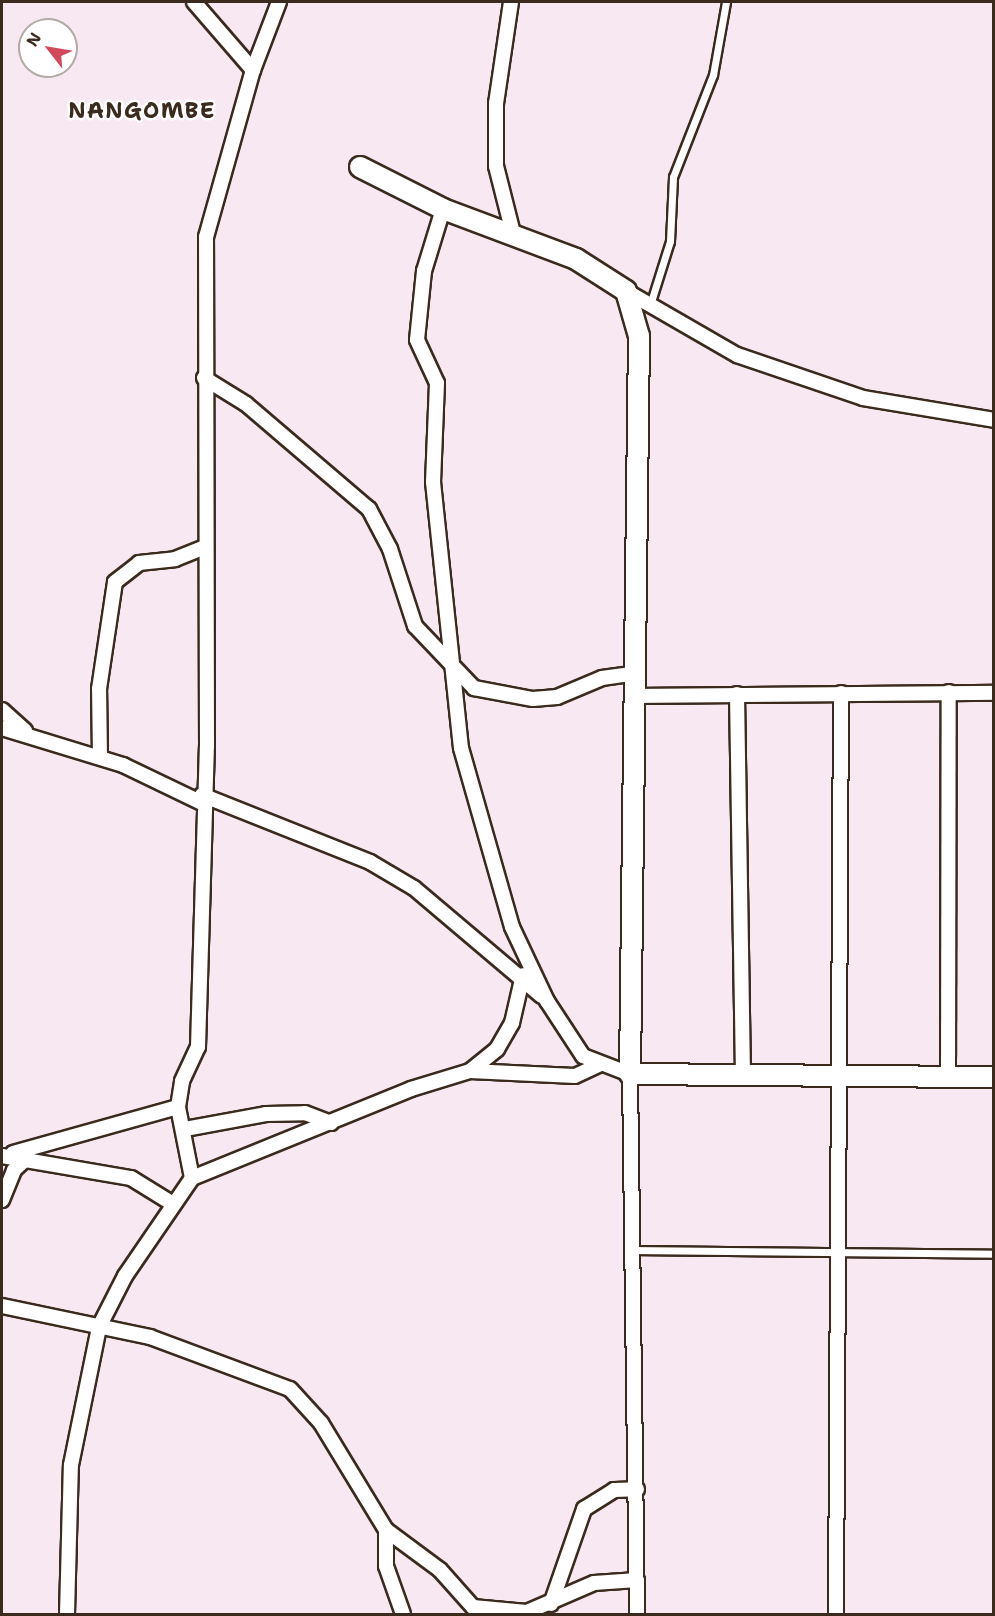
<!DOCTYPE html>
<html>
<head>
<meta charset="utf-8">
<style>
  body { margin:0 }
  #map { position:relative; width:995px; height:1616px; overflow:hidden; background:#f7e8f2; font-family:"Shantell Sans",sans-serif }
  div>[style] { position:absolute }
  .roads { filter:drop-shadow(2px 0 #3b2a1e) drop-shadow(-2px 0 #3b2a1e) drop-shadow(0 2px #3b2a1e) drop-shadow(0 -2px #3b2a1e) }
  .lane>* { height:7px; margin:-3.5px; padding:0 3.5px; transform-origin:3.5px; border-radius:3.5px; background:#fff }
  .street>* { height:14px; margin:-7px; padding:0 7px; transform-origin:7px; border-radius:7px; background:#fff }
  .secondary>* { height:20px; margin:-10px; padding:0 10px; transform-origin:10px; border-radius:10px; background:#fff }
  span { translate:-50% -50%; white-space:nowrap; text-align:center; line-height:1.15; -webkit-text-stroke:5px #fff; paint-order:stroke }
  .district-label { font-size:22px; color:#3b2a1e; font-weight:700; letter-spacing:1.5px }
  .frame { position:absolute; inset:0; border:3px solid #3b2a1e; pointer-events:none }
  .north { position:absolute; left:18px; top:18px; width:60px; height:60px; box-sizing:border-box; background:#fff; border:2px solid #b1aaa5; border-radius:50%; rotate:301deg; font-size:16px; font-weight:700; line-height:24px; text-align:center; color:#3b2a1e }
  .north::after { content:''; display:block; margin:auto; width:21px; height:27px; background:#d1495b; clip-path:polygon(50% 0,100% 100%,50% 72%,0 100%) }
</style>
</head>
<body>
<div id="map">
  <div class="roads">
    <div class="lane">
      <i style="left:650px;top:305px;width:67px;rotate:-72.6deg"></i>
      <i style="left:670px;top:241px;width:64px;rotate:-87.3deg"></i>
      <i style="left:673px;top:177px;width:110px;rotate:-68.6deg"></i>
      <i style="left:713px;top:75px;width:74px;rotate:-79.9deg"></i>
      <i style="left:633px;top:1250px;width:361px;rotate:0.6deg"></i>
    </div>
    <div class="street">
      <i style="left:194px;top:2px;width:90px;rotate:49.1deg"></i>
      <i style="left:511px;top:2px;width:102px;rotate:98.4deg"></i>
      <i style="left:496px;top:103px;width:63px;rotate:90deg"></i>
      <i style="left:496px;top:166px;width:69px;rotate:75.8deg"></i>
      <i style="left:443px;top:209px;width:65px;rotate:107deg"></i>
      <i style="left:424px;top:271px;width:69px;rotate:95.8deg"></i>
      <i style="left:417px;top:340px;width:47px;rotate:65.1deg"></i>
      <i style="left:437px;top:383px;width:99px;rotate:92.3deg"></i>
      <i style="left:433px;top:482px;width:267px;rotate:84deg"></i>
      <i style="left:461px;top:748px;width:186px;rotate:74.1deg"></i>
      <i style="left:512px;top:927px;width:82px;rotate:64.7deg"></i>
      <i style="left:547px;top:1001px;width:66px;rotate:56.8deg"></i>
      <i style="left:583px;top:1056px;width:50px;rotate:21deg"></i>
      <i style="left:630px;top:1074px;width:540px;rotate:89.26deg"></i>
      <i style="left:626px;top:291px;width:128px;rotate:30deg"></i>
      <i style="left:737px;top:355px;width:133px;rotate:18.8deg"></i>
      <i style="left:863px;top:398px;width:133px;rotate:9.5deg"></i>
      <i style="left:204px;top:378px;width:49px;rotate:31.8deg"></i>
      <i style="left:246px;top:404px;width:162px;rotate:40.5deg"></i>
      <i style="left:369px;top:509px;width:45px;rotate:62.3deg"></i>
      <i style="left:390px;top:549px;width:81px;rotate:72deg"></i>
      <i style="left:415px;top:626px;width:86px;rotate:46.4deg"></i>
      <i style="left:474px;top:688px;width:60px;rotate:10.6deg"></i>
      <i style="left:533px;top:699px;width:24px;rotate:-5deg"></i>
      <i style="left:557px;top:697px;width:49px;rotate:-22.9deg"></i>
      <i style="left:602px;top:678px;width:35px;rotate:-8deg"></i>
      <i style="left:737px;top:694px;width:384px;rotate:89.1deg"></i>
      <i style="left:638px;top:696px;width:356px;rotate:-0.5deg"></i>
      <i style="left:2px;top:710px;width:31px;rotate:42deg"></i>
      <i style="left:2px;top:728px;width:127px;rotate:17deg"></i>
      <i style="left:123px;top:765px;width:88px;rotate:25.7deg"></i>
      <i style="left:100px;top:757px;width:68px;rotate:-90.8deg"></i>
      <i style="left:99px;top:689px;width:108px;rotate:-81.5deg"></i>
      <i style="left:115px;top:582px;width:31px;rotate:-38deg"></i>
      <i style="left:139px;top:563px;width:36px;rotate:-6deg"></i>
      <i style="left:175px;top:559px;width:31px;rotate:-22deg"></i>
      <i style="left:202px;top:795px;width:181px;rotate:21.7deg"></i>
      <i style="left:370px;top:862px;width:51px;rotate:30.6deg"></i>
      <i style="left:414px;top:888px;width:167px;rotate:40.2deg"></i>
      <i style="left:470px;top:1071px;width:35px;rotate:-39deg"></i>
      <i style="left:497px;top:1049px;width:30px;rotate:-60deg"></i>
      <i style="left:512px;top:1023px;width:49px;rotate:-77.1deg"></i>
      <i style="left:948px;top:1077px;width:385px;rotate:-89.9deg"></i>
      <i style="left:185px;top:1129px;width:82px;rotate:-10.5deg"></i>
      <i style="left:266px;top:1114px;width:39px;rotate:-1deg"></i>
      <i style="left:305px;top:1113px;width:28px;rotate:21deg"></i>
      <i style="left:13px;top:1153px;width:171px;rotate:-15.6deg"></i>
      <i style="left:2px;top:1156px;width:131px;rotate:9.7deg"></i>
      <i style="left:131px;top:1178px;width:49px;rotate:31.8deg"></i>
      <i style="left:192px;top:1178px;width:236px;rotate:-22.1deg"></i>
      <i style="left:411px;top:1089px;width:62px;rotate:-17deg"></i>
      <i style="left:470px;top:1071px;width:105px;rotate:2.7deg"></i>
      <i style="left:575px;top:1076px;width:26px;rotate:-25deg"></i>
      <i style="left:2px;top:1200px;width:32px;rotate:-68deg"></i>
      <i style="left:14px;top:1170px;width:19px;rotate:-43deg"></i>
      <i style="left:2px;top:1306px;width:151px;rotate:11.8deg"></i>
      <i style="left:150px;top:1337px;width:149px;rotate:20.4deg"></i>
      <i style="left:290px;top:1389px;width:46px;rotate:47.6deg"></i>
      <i style="left:321px;top:1423px;width:125px;rotate:58.7deg"></i>
      <i style="left:386px;top:1530px;width:67px;rotate:36.5deg"></i>
      <i style="left:440px;top:1570px;width:50px;rotate:48.3deg"></i>
      <i style="left:473px;top:1607px;width:54px;rotate:5.3deg"></i>
      <i style="left:527px;top:1612px;width:73px;rotate:-23.4deg"></i>
      <i style="left:594px;top:1583px;width:43px;rotate:-4deg"></i>
      <i style="left:386px;top:1530px;width:36px;rotate:90deg"></i>
      <i style="left:386px;top:1566px;width:51px;rotate:70.5deg"></i>
      <i style="left:551px;top:1604px;width:101px;rotate:-70.8deg"></i>
      <i style="left:584px;top:1509px;width:36px;rotate:-32deg"></i>
      <i style="left:614px;top:1490px;width:23px;rotate:-2deg"></i>
      <i style="left:67px;top:1614px;width:149px;rotate:-88.5deg"></i>
      <i style="left:71px;top:1465px;width:141px;rotate:-78.5deg"></i>
      <i style="left:99px;top:1327px;width:57px;rotate:-63deg"></i>
      <i style="left:125px;top:1276px;width:119px;rotate:-55.6deg"></i>
      <i style="left:192px;top:1178px;width:72px;rotate:-101.2deg"></i>
      <i style="left:178px;top:1107px;width:26px;rotate:-81deg"></i>
      <i style="left:182px;top:1081px;width:38px;rotate:-65deg"></i>
      <i style="left:198px;top:1047px;width:301px;rotate:-88.3deg"></i>
      <i style="left:207px;top:746px;width:509px;rotate:-90.11deg"></i>
      <i style="left:206px;top:237px;width:173px;rotate:-74.3deg"></i>
      <i style="left:253px;top:70px;width:73px;rotate:-69.1deg"></i>
      <i style="left:836px;top:1614px;width:921px;rotate:-89.69deg"></i>
    </div>
    <div class="secondary">
      <i style="left:360px;top:167px;width:93px;rotate:26.8deg"></i>
      <i style="left:443px;top:209px;width:142px;rotate:20.6deg"></i>
      <i style="left:576px;top:259px;width:59px;rotate:32.6deg"></i>
      <i style="left:626px;top:291px;width:47px;rotate:73.9deg"></i>
      <i style="left:639px;top:336px;width:738px;rotate:90.7deg"></i>
      <i style="left:630px;top:1074px;width:364px;rotate:0.5deg"></i>
    </div>
  </div>
  <div class="district-label">
    <span style="left:142px;top:111px">NANGOMBE</span>
  </div>
  <div class="frame"></div>
  <div class="north">N</div>
</div>
</body>
</html>
